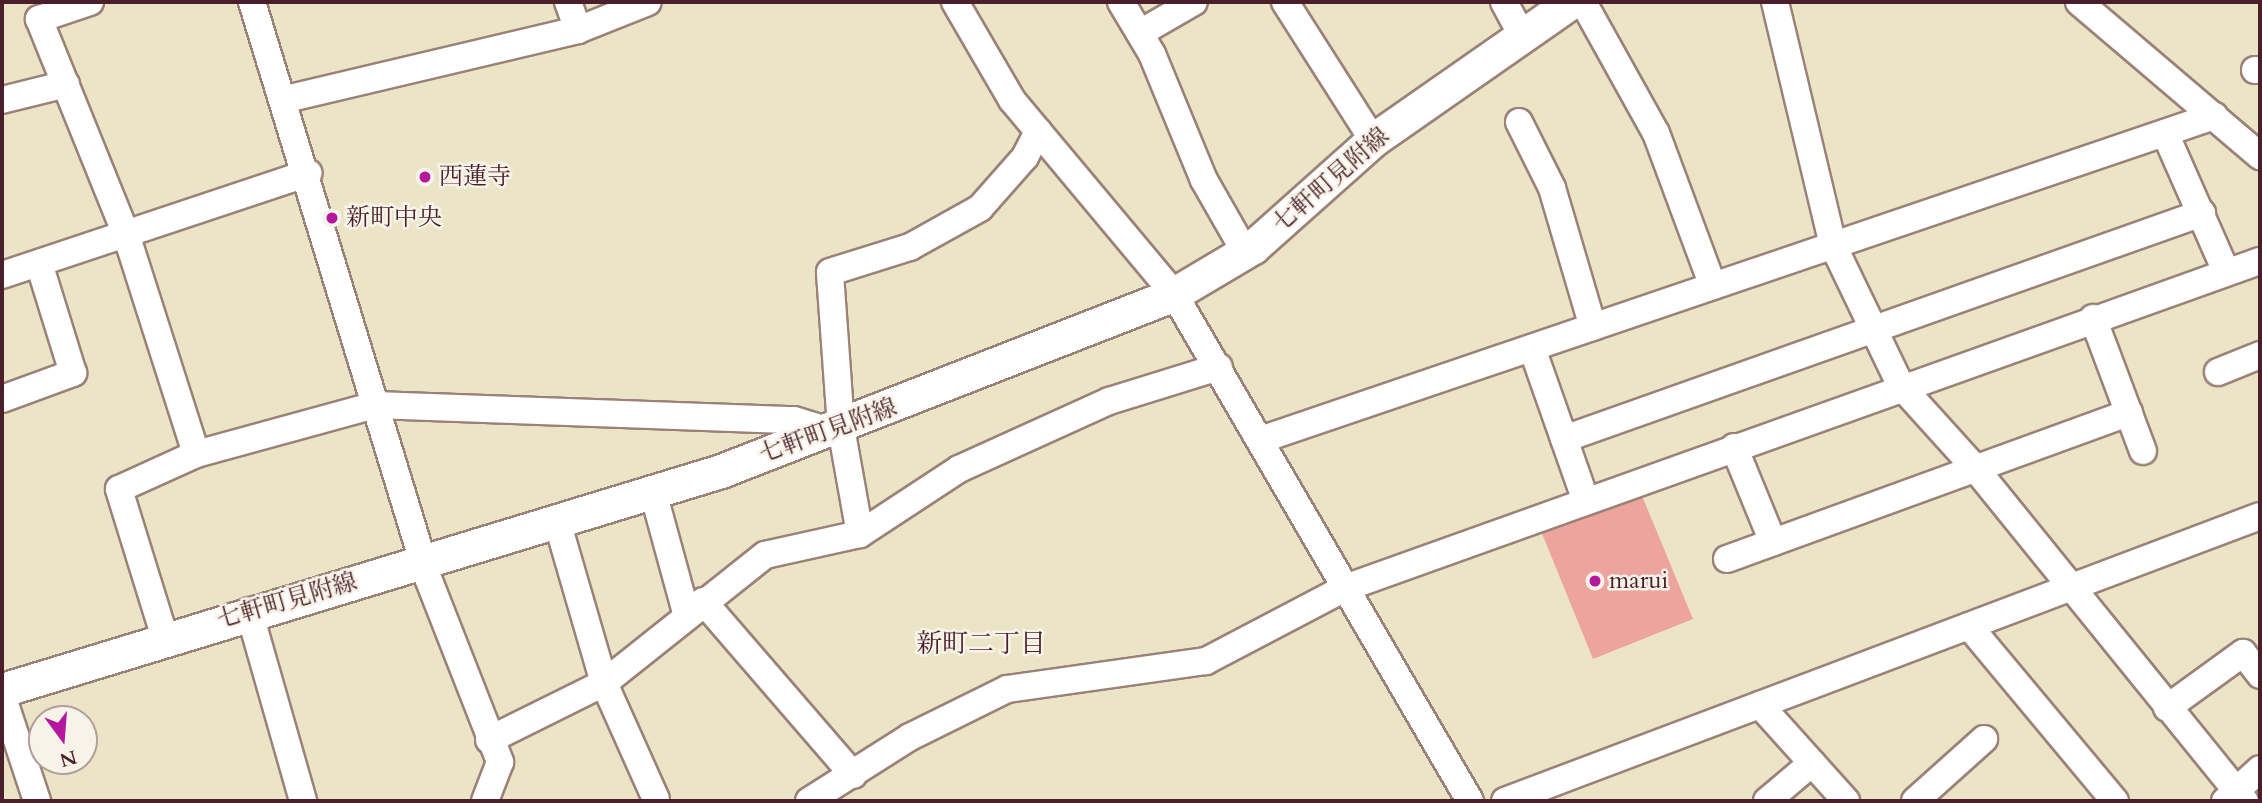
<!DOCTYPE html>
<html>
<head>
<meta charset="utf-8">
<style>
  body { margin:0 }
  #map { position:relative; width:2262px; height:803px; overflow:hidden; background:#ece4c6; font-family:Cardo,"Noto Serif JP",serif }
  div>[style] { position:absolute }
  .building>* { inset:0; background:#eda49d }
  .roads { filter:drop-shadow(2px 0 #9b8278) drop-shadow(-2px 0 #9b8278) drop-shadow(0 2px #9b8278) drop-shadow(0 -2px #9b8278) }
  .minor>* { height:26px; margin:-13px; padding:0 13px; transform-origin:13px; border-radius:13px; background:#fff }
  .major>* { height:33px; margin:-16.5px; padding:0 16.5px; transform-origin:16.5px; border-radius:16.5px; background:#fff }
  .dots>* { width:19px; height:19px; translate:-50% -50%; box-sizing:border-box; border:4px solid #f7f3e8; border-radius:50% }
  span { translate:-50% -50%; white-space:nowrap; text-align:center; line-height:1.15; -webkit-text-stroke:5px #f7f3e8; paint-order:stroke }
  .poi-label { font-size:24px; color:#4a1f2b }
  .left { translate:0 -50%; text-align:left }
  .street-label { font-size:24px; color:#4a1f2b }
  .neighbourhood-label { font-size:26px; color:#4a1f2b }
  .frame { position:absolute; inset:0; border:4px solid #4a1f2b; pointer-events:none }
  .north { position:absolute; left:28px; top:705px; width:70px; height:70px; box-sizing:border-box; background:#f7f3e8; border:2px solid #b29e9c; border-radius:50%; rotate:164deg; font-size:19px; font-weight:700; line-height:28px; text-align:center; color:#4a1f2b }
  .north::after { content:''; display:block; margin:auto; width:24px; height:32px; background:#b5179e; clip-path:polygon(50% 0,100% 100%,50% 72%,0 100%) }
</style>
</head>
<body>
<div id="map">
  <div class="building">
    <i style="clip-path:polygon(1640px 491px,1693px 619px,1593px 659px,1541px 531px)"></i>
  </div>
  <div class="roads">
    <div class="minor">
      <i style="left:90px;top:2px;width:54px;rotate:161.6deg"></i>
      <i style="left:39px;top:19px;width:232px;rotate:68deg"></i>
      <i style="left:126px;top:234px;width:231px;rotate:72.3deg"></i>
      <i style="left:252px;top:2px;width:602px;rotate:73.01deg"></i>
      <i style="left:428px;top:578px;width:198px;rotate:68.6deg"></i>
      <i style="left:500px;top:762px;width:42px;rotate:111deg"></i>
      <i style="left:568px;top:2px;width:30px;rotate:70deg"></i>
      <i style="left:955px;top:2px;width:113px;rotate:59.8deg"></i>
      <i style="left:1012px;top:100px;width:253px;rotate:50.1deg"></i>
      <i style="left:1174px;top:294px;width:587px;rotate:59.72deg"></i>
      <i style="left:1121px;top:2px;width:61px;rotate:59.2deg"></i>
      <i style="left:1152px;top:54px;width:136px;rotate:67.6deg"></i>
      <i style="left:1204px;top:180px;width:83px;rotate:60.3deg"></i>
      <i style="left:1285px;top:2px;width:164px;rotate:57.5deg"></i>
      <i style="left:1504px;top:2px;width:42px;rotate:61.6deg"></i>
      <i style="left:1583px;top:2px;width:150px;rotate:60.9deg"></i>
      <i style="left:1656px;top:133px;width:163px;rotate:69.6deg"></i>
      <i style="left:1775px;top:2px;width:250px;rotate:76.6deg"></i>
      <i style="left:1833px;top:245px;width:157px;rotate:64.3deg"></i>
      <i style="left:1901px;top:386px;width:110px;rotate:47.9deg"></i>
      <i style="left:1975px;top:468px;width:429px;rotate:51deg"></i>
      <i style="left:2079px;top:2px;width:238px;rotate:40.4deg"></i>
      <i style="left:1140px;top:33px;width:62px;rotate:-29.9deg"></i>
      <i style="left:2255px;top:70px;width:5px"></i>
      <i style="left:286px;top:99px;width:300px;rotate:-13.3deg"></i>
      <i style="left:578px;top:30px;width:75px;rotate:-21.8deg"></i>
      <i style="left:2px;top:100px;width:66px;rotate:-14deg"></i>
      <i style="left:1519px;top:122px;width:74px;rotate:63.4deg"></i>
      <i style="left:1552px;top:188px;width:145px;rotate:73.6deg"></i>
      <i style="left:2165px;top:133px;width:151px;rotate:66.2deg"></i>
      <i style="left:2px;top:275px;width:323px;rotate:-18.4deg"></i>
      <i style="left:2093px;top:318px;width:142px;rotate:69.4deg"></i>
      <i style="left:1532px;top:348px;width:162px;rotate:70.6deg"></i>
      <i style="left:2218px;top:372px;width:45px;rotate:-22deg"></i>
      <i style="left:2px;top:399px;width:76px;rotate:-20.1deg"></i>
      <i style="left:73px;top:373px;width:115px;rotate:-107.2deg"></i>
      <i style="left:1564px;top:439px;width:677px;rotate:-19.51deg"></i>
      <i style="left:1260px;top:440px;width:1008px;rotate:-18.76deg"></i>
      <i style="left:1734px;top:447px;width:103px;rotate:67.7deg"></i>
      <i style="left:653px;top:492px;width:125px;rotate:74.7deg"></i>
      <i style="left:557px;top:521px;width:169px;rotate:73.8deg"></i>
      <i style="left:604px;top:683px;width:127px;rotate:65.9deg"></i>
      <i style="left:860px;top:534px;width:109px;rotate:-100.1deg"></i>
      <i style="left:841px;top:427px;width:155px;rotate:-94.1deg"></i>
      <i style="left:830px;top:272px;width:84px;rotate:-17.4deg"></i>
      <i style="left:910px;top:247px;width:80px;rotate:-29.1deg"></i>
      <i style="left:980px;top:208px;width:68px;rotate:-48.6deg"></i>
      <i style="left:1025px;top:157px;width:29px;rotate:-63deg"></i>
      <i style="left:1727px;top:559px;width:428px;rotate:-20deg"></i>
      <i style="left:703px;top:601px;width:230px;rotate:49.2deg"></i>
      <i style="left:249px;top:611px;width:198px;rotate:74.1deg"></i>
      <i style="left:1969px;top:626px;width:228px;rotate:50.2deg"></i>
      <i style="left:165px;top:638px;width:156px;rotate:-107.2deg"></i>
      <i style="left:119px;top:489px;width:85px;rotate:-24.4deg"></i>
      <i style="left:196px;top:454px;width:186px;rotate:-15.3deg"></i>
      <i style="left:375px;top:405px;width:419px;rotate:2.1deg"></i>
      <i style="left:794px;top:420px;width:38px;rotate:17deg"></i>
      <i style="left:2px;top:695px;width:112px;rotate:71.7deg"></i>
      <i style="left:1760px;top:705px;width:129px;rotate:48.1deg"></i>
      <i style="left:2167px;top:708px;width:94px;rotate:-35.9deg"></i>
      <i style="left:2243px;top:653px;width:28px;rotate:52deg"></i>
      <i style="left:489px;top:740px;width:128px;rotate:-26.4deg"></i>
      <i style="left:604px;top:683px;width:206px;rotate:-38.5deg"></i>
      <i style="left:765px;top:555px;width:97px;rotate:-12.5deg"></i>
      <i style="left:860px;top:534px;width:118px;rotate:-33.3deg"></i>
      <i style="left:959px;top:469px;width:165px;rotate:-24.4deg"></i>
      <i style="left:1109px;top:401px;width:115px;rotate:-17.2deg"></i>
      <i style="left:809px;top:801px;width:120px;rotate:-32.4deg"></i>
      <i style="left:910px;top:737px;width:108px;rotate:-26.3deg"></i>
      <i style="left:1007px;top:689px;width:201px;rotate:-8deg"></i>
      <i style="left:1206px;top:661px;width:157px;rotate:-27.7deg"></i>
      <i style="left:1345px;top:588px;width:972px;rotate:-19.67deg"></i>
      <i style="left:1505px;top:801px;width:807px;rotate:-20.68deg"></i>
      <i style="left:1767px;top:801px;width:59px;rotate:-40.2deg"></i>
      <i style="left:1915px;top:801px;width:93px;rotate:-41.9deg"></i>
      <i style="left:2225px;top:801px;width:47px;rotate:-42.4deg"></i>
    </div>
    <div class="major">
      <i style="left:2px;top:690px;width:752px;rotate:-16.94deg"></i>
      <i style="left:721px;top:471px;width:486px;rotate:-21.3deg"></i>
      <i style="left:1174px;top:294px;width:92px;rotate:-30.7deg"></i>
      <i style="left:1253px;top:247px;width:161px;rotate:-41.7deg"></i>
      <i style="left:1373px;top:140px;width:241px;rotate:-34.9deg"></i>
    </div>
  </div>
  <div class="dots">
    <i style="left:425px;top:177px;background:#b5179e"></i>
    <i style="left:332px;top:218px;background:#b5179e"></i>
    <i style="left:1595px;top:581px;background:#b5179e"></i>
  </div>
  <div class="poi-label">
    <span class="left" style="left:439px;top:177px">西蓮寺</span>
    <span class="left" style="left:346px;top:218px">新町中央</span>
    <span class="left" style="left:1609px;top:581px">marui</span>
  </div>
  <div class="street-label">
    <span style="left:1331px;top:180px;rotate:-41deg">七軒町見附線</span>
    <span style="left:828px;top:431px;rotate:-20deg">七軒町見附線</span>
    <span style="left:287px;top:601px;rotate:-16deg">七軒町見附線</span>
  </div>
  <div class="neighbourhood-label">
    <span style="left:981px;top:644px">新町二丁目</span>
  </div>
  <div class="frame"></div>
  <div class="north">N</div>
</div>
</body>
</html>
